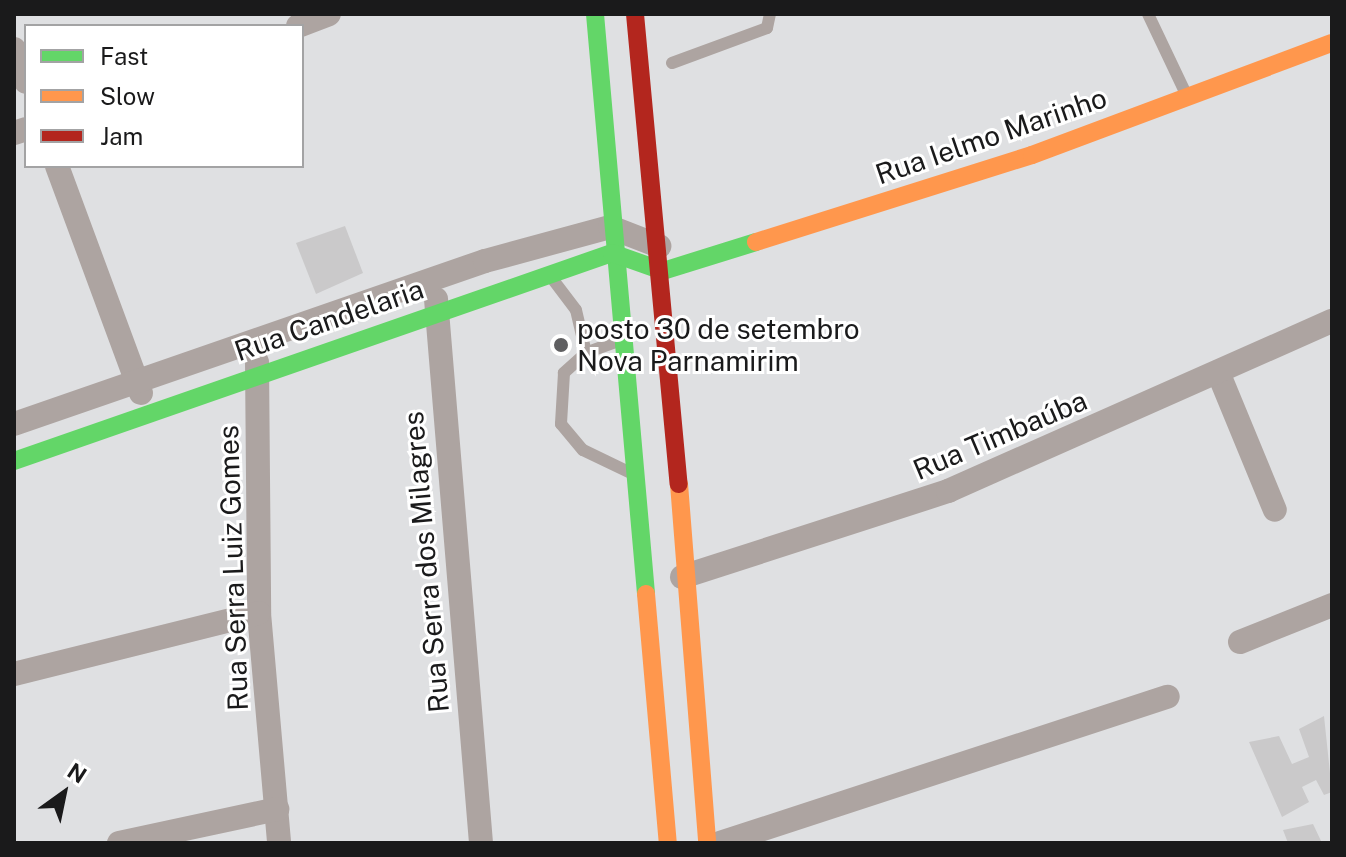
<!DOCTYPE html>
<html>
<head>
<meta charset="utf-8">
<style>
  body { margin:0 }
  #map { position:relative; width:1346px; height:857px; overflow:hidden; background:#dfe0e2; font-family:"Public Sans",sans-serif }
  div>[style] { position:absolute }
  .building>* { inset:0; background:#cac9ca }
  .lane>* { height:12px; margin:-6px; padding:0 6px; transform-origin:6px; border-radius:6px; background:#ada4a1 }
  .street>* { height:24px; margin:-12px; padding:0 12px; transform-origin:12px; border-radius:12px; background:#ada4a1 }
  .fast>* { height:18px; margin:-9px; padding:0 9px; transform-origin:9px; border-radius:9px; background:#63d668 }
  .slow>* { height:18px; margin:-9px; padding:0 9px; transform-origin:9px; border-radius:9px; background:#ff974d }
  .jam>* { height:18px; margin:-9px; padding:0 9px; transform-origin:9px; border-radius:9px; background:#b3261e }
  .dots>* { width:22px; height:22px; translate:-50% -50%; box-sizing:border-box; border:4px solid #fff; border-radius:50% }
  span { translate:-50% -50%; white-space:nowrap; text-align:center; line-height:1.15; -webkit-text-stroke:6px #fff; paint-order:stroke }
  .street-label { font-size:28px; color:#1a1a1b }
  .poi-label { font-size:28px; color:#1a1a1b }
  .left { translate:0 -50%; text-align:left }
  .frame { position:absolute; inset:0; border:16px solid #1a1a1b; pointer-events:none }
  .legend { position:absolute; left:24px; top:24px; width:280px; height:144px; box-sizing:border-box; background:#fff; border:2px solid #a3a3a4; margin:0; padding:10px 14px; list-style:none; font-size:24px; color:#1a1a1b }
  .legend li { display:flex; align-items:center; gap:16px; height:40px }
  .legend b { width:40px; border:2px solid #a3a3a4 }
  .north { position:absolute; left:24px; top:753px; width:80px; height:80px; -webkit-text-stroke:6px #fff; paint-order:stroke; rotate:33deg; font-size:22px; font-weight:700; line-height:32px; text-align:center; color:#1a1a1b }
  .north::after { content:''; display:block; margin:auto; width:28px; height:36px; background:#1a1a1b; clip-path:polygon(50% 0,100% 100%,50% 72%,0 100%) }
</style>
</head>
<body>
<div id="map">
  <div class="building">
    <i style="clip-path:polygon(345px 226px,363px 273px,316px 294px,296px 243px)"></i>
    <i style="clip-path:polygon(1324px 716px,1332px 792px,1324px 795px,1316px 780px,1302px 787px,1309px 802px,1282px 817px,1249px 742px,1279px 736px,1292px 764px,1309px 757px,1299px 729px)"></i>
    <i style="clip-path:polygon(1313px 824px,1322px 843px,1288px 843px,1283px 830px)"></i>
  </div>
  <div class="lane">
    <i style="left:1148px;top:14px;width:89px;rotate:64.6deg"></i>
    <i style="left:672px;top:63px;width:101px;rotate:-20.2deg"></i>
    <i style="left:767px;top:28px;width:14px;rotate:-78deg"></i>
    <i style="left:551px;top:277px;width:41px;rotate:52.9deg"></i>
    <i style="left:576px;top:310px;width:44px;rotate:76.9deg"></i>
    <i style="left:621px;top:340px;width:37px;rotate:160deg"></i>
    <i style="left:586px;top:353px;width:30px;rotate:138deg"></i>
    <i style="left:564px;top:373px;width:51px;rotate:93.4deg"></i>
    <i style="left:561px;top:424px;width:34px;rotate:50deg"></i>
    <i style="left:583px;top:450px;width:51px;rotate:25.6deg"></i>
  </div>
  <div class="street">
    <i style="left:298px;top:26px;width:33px;rotate:-21deg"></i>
    <i style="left:14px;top:49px;width:35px;rotate:70deg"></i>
    <i style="left:14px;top:133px;width:13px;rotate:-18deg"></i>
    <i style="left:57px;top:166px;width:242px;rotate:69.7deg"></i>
    <i style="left:436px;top:299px;width:546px;rotate:85.27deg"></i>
    <i style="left:257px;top:362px;width:251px;rotate:89.5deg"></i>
    <i style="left:259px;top:613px;width:231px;rotate:85deg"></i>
    <i style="left:1218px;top:372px;width:149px;rotate:67.6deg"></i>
    <i style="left:14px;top:424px;width:498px;rotate:-19.1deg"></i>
    <i style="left:485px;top:261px;width:130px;rotate:-15.2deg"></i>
    <i style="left:610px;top:227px;width:53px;rotate:21.2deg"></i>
    <i style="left:682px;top:577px;width:280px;rotate:-17.9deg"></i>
    <i style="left:948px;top:491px;width:420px;rotate:-23.9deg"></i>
    <i style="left:1240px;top:642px;width:99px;rotate:-21.9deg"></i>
    <i style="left:14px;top:674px;width:252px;rotate:-14deg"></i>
    <i style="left:119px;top:843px;width:162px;rotate:-12.1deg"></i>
    <i style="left:720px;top:843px;width:471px;rotate:-18.1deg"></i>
  </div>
  <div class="fast">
    <i style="left:595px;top:14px;width:582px;rotate:84.97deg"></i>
    <i style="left:14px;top:461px;width:633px;rotate:-19.18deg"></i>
    <i style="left:612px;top:253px;width:54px;rotate:19.4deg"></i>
    <i style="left:663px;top:271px;width:97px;rotate:-17.3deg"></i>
  </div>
  <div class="slow">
    <i style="left:756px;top:242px;width:289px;rotate:-17.5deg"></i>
    <i style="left:1032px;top:155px;width:320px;rotate:-20.5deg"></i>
    <i style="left:679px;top:484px;width:360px;rotate:85.5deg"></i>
    <i style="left:646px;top:594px;width:250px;rotate:85deg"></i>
  </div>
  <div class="jam">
    <i style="left:635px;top:14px;width:472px;rotate:84.7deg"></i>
  </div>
  <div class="dots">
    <i style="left:561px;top:345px;background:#5f5f61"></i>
  </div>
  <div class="street-label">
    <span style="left:991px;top:136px;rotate:-19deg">Rua Ielmo Marinho</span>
    <span style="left:329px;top:320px;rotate:-19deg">Rua Candelaria</span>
    <span style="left:1000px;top:435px;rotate:-23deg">Rua Timbaúba</span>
    <span style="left:426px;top:562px;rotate:-95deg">Rua Serra dos Milagres</span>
    <span style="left:233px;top:568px;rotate:-92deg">Rua Serra Luiz Gomes</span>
  </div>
  <div class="poi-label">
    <span class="left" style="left:577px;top:345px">posto 30 de setembro<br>Nova Parnamirim</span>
  </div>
  <div class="frame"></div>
  <ul class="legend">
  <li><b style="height:10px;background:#63d668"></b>Fast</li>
  <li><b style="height:10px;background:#ff974d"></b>Slow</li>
  <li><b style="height:10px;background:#b3261e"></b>Jam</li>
  </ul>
  <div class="north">N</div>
</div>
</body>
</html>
